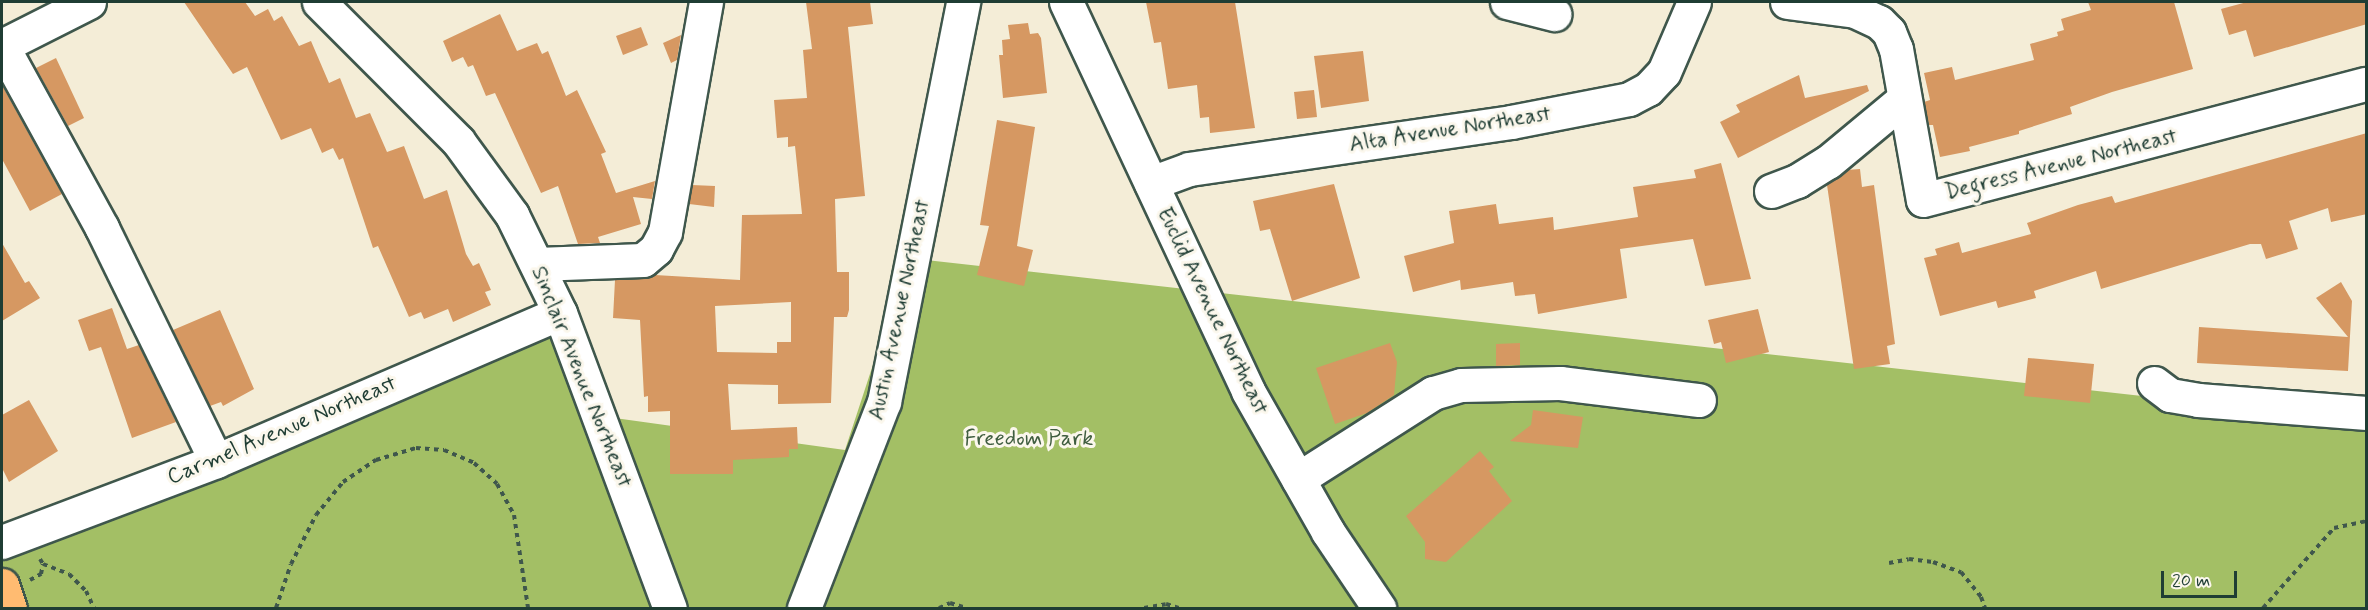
<!DOCTYPE html>
<html>
<head>
<meta charset="utf-8">
<style>
  body { margin:0 }
  #map { position:relative; width:2368px; height:610px; overflow:hidden; background:#f4edd7; font-family:Mynerve,sans-serif }
  div>[style] { position:absolute }
  .green>* { inset:0; background:#a3bf65 }
  .building>* { inset:0; background:#d69862 }
  .path>* { height:4px; margin-top:-2px; transform-origin:0; background:repeating-linear-gradient(90deg,#3f574c 0 4.5px,transparent 0 9px) }
  .roads { filter:drop-shadow(2px 0 #3f574c) drop-shadow(-2px 0 #3f574c) drop-shadow(0 2px #3f574c) drop-shadow(0 -2px #3f574c) }
  .minor>* { height:33px; margin:-16.5px; padding:0 16.5px; transform-origin:16.5px; border-radius:16.5px; background:#fff }
  .major>* { height:33px; margin:-16.5px; padding:0 16.5px; transform-origin:16.5px; border-radius:16.5px; background:#ffbb71 }
  span { translate:-50% -50%; white-space:nowrap; text-align:center; line-height:1.15; -webkit-text-stroke:6px #fbf7ec; paint-order:stroke }
  .street-label { font-size:22px; color:#1f3d34 }
  .park-label { font-size:22px; color:#405e40 }
  .frame { position:absolute; inset:0; border:3px solid #1f3d34; pointer-events:none }
  .scale { position:absolute; left:2161px; top:571px; width:76px; height:27px; box-sizing:border-box; border:3px solid #1f3d34; border-top:0; padding-left:8px; font-size:18px; line-height:21px; white-space:nowrap; color:#1f3d34; -webkit-text-stroke:4px #fbf7ec; paint-order:stroke }
</style>
</head>
<body>
<div id="map">
  <div class="green">
    <i style="clip-path:polygon(908px 258px,2366px 421px,2366px 608px,2px 608px,2px 545px,544px 327px,593px 415px,845px 450px)"></i>
  </div>
  <div class="building">
    <i style="clip-path:polygon(184px 2px,245px 2px,255px 16px,268px 9px,274px 21px,282px 16px,299px 46px,311px 41px,329px 83px,340px 78px,356px 118px,370px 113px,387px 152px,404px 146px,424px 199px,447px 190px,466px 254px,473px 266px,479px 263px,491px 290px,485px 292px,491px 305px,453px 322px,448px 309px,424px 319px,421px 312px,409px 317px,378px 246px,373px 248px,343px 158px,339px 160px,333px 148px,322px 153px,311px 128px,281px 140px,247px 67px,233px 74px)"></i>
    <i style="clip-path:polygon(evenodd,806px 2px,870px 2px,873px 24px,848px 27px,865px 196px,835px 199px,837px 272px,849px 272px,849px 310px,847px 317px,834px 317px,831px 403px,778px 404px,778px 385px,728px 384px,731px 430px,797px 427px,798px 449px,789px 449px,789px 457px,733px 460px,733px 474px,670px 474px,670px 411px,648px 412px,648px 396px,644px 397px,640px 320px,613px 318px,615px 280px,655px 275px,740px 280px,742px 215px,802px 214px,795px 146px,788px 147px,788px 137px,777px 138px,774px 100px,807px 98px,803px 50px,812px 49px,806px 2px,791px 302px,791px 342px,777px 342px,777px 353px,717px 352px,715px 306px,791px 302px)"></i>
    <i style="clip-path:polygon(1146px 2px,1235px 2px,1255px 128px,1210px 133px,1209px 117px,1200px 118px,1197px 85px,1168px 89px,1161px 42px,1154px 43px)"></i>
    <i style="clip-path:polygon(2088px 2px,2174px 2px,2193px 69px,2112px 92px,2070px 107px,2072px 114px,2019px 131px,2019px 134px,1969px 147px,1970px 151px,1940px 157px,1933px 125px,1929px 125px,1924px 102px,1930px 100px,1924px 73px,1952px 67px,1955px 80px,2034px 60px,2030px 44px,2058px 36px,2057px 32px,2064px 30px,2061px 19px,2091px 10px)"></i>
    <i style="clip-path:polygon(2247px 2px,2367px 2px,2367px 24px,2254px 57px,2246px 30px,2229px 35px,2221px 9px)"></i>
    <i style="clip-path:polygon(500px 14px,517px 51px,537px 43px,542px 54px,548px 51px,566px 96px,577px 90px,606px 152px,601px 154px,616px 193px,655px 181px,652px 199px,633px 197px,641px 224px,598px 237px,600px 243px,578px 244px,558px 186px,541px 193px,495px 93px,486px 96px,473px 65px,468px 67px,463px 57px,452px 62px,443px 41px)"></i>
    <i style="clip-path:polygon(1028px 23px,1030px 34px,1038px 33px,1041px 38px,1047px 93px,1003px 98px,999px 55px,1003px 55px,1002px 40px,1010px 39px,1008px 25px)"></i>
    <i style="clip-path:polygon(641px 27px,648px 45px,623px 55px,616px 36px)"></i>
    <i style="clip-path:polygon(681px 35px,677px 60px,671px 63px,663px 43px)"></i>
    <i style="clip-path:polygon(1363px 51px,1369px 101px,1321px 108px,1314px 56px)"></i>
    <i style="clip-path:polygon(56px 58px,84px 118px,68px 126px,36px 68px)"></i>
    <i style="clip-path:polygon(1799px 75px,1805px 98px,1867px 85px,1869px 91px,1738px 158px,1720px 122px,1740px 112px,1736px 105px)"></i>
    <i style="clip-path:polygon(2px 85px,62px 194px,30px 211px,2px 159px)"></i>
    <i style="clip-path:polygon(1314px 90px,1317px 117px,1297px 119px,1294px 92px)"></i>
    <i style="clip-path:polygon(997px 120px,1035px 127px,1017px 246px,1033px 250px,1024px 286px,977px 275px,989px 226px,980px 225px)"></i>
    <i style="clip-path:polygon(2367px 133px,2367px 214px,2331px 222px,2328px 208px,2289px 221px,2298px 249px,2266px 259px,2261px 244px,2250px 244px,2101px 289px,2096px 271px,2034px 291px,2036px 298px,1998px 308px,1996px 301px,1940px 316px,1924px 258px,1937px 255px,1935px 249px,1959px 242px,1962px 253px,2031px 234px,2027px 223px,2078px 205px,2112px 196px,2115px 203px)"></i>
    <i style="clip-path:polygon(1721px 163px,1751px 279px,1705px 286px,1693px 239px,1620px 249px,1627px 298px,1538px 314px,1535px 294px,1515px 296px,1513px 282px,1461px 290px,1460px 280px,1413px 292px,1404px 256px,1454px 243px,1449px 211px,1496px 204px,1499px 224px,1553px 217px,1554px 230px,1638px 217px,1633px 187px,1696px 178px,1694px 170px)"></i>
    <i style="clip-path:polygon(1860px 169px,1862px 187px,1874px 185px,1895px 344px,1887px 346px,1890px 364px,1854px 369px,1827px 185px,1847px 170px)"></i>
    <i style="clip-path:polygon(1334px 184px,1360px 278px,1292px 301px,1270px 229px,1260px 231px,1253px 201px)"></i>
    <i style="clip-path:polygon(692px 185px,715px 186px,714px 207px,689px 204px)"></i>
    <i style="clip-path:polygon(2px 243px,25px 283px,29px 281px,40px 298px,2px 321px)"></i>
    <i style="clip-path:polygon(2341px 282px,2352px 301px,2348px 371px,2197px 363px,2199px 327px,2348px 337px,2316px 298px)"></i>
    <i style="clip-path:polygon(112px 308px,127px 349px,139px 345px,176px 422px,132px 438px,101px 347px,89px 351px,78px 320px)"></i>
    <i style="clip-path:polygon(1758px 309px,1769px 352px,1726px 363px,1721px 342px,1714px 344px,1708px 320px)"></i>
    <i style="clip-path:polygon(220px 310px,254px 389px,223px 406px,221px 402px,210px 406px,173px 330px)"></i>
    <i style="clip-path:polygon(1390px 343px,1397px 362px,1394px 395px,1367px 413px,1335px 424px,1316px 368px)"></i>
    <i style="clip-path:polygon(1520px 343px,1520px 365px,1496px 366px,1496px 344px)"></i>
    <i style="clip-path:polygon(2028px 358px,2094px 364px,2090px 403px,2024px 396px)"></i>
    <i style="clip-path:polygon(29px 400px,58px 451px,9px 482px,2px 468px,2px 415px)"></i>
    <i style="clip-path:polygon(1533px 410px,1583px 417px,1578px 448px,1510px 441px,1531px 425px)"></i>
    <i style="clip-path:polygon(1480px 451px,1494px 467px,1489px 471px,1512px 501px,1446px 562px,1425px 559px,1425px 542px,1406px 516px)"></i>
  </div>
  <div class="path">
    <i style="left:40px;top:559px;width:6px;rotate:59deg"></i>
    <i style="left:43px;top:564px;width:28px;rotate:21deg"></i>
    <i style="left:69px;top:574px;width:24px;rotate:45deg"></i>
    <i style="left:86px;top:591px;width:19px;rotate:65deg"></i>
    <i style="left:1889px;top:563px;width:20px;rotate:-11deg"></i>
    <i style="left:1909px;top:559px;width:24px;rotate:7deg"></i>
    <i style="left:1933px;top:562px;width:30px;rotate:20deg"></i>
    <i style="left:1961px;top:572px;width:32px;rotate:51deg"></i>
    <i style="left:1981px;top:597px;width:12px;rotate:70deg"></i>
    <i style="left:30px;top:580px;width:13px;rotate:-29deg"></i>
    <i style="left:41px;top:574px;width:10px;rotate:-79deg"></i>
    <i style="left:276px;top:608px;width:46px;rotate:-71.2deg"></i>
    <i style="left:291px;top:564px;width:55px;rotate:-63deg"></i>
    <i style="left:316px;top:515px;width:43px;rotate:-50.7deg"></i>
    <i style="left:343px;top:482px;width:40px;rotate:-34deg"></i>
    <i style="left:376px;top:460px;width:42px;rotate:-16.7deg"></i>
    <i style="left:416px;top:448px;width:28px;rotate:4deg"></i>
    <i style="left:444px;top:450px;width:33px;rotate:23deg"></i>
    <i style="left:474px;top:463px;width:31px;rotate:42deg"></i>
    <i style="left:497px;top:484px;width:35px;rotate:61deg"></i>
    <i style="left:514px;top:515px;width:94px;rotate:81.4deg"></i>
    <i style="left:939px;top:608px;width:12px;rotate:-24deg"></i>
    <i style="left:950px;top:603px;width:17px;rotate:17deg"></i>
    <i style="left:1144px;top:608px;width:22px;rotate:-10deg"></i>
    <i style="left:1166px;top:604px;width:14px;rotate:17deg"></i>
    <i style="left:2263px;top:608px;width:107px;rotate:-48.4deg"></i>
    <i style="left:2334px;top:528px;width:33px;rotate:-12deg"></i>
  </div>
  <div class="roads">
    <div class="minor">
      <i style="left:89px;top:2px;width:97px;rotate:153.2deg"></i>
      <i style="left:2px;top:46px;width:208px;rotate:61.2deg"></i>
      <i style="left:102px;top:228px;width:259px;rotate:63.9deg"></i>
      <i style="left:319px;top:2px;width:197px;rotate:45deg"></i>
      <i style="left:458px;top:141px;width:92px;rotate:53.9deg"></i>
      <i style="left:512px;top:215px;width:109px;rotate:63.9deg"></i>
      <i style="left:560px;top:313px;width:315px;rotate:69.6deg"></i>
      <i style="left:1066px;top:2px;width:429px;rotate:64.9deg"></i>
      <i style="left:1248px;top:391px;width:162px;rotate:60.4deg"></i>
      <i style="left:1328px;top:532px;width:92px;rotate:56.1deg"></i>
      <i style="left:1507px;top:2px;width:49px;rotate:14.3deg"></i>
      <i style="left:1787px;top:2px;width:69px;rotate:7.5deg"></i>
      <i style="left:1855px;top:11px;width:26px;rotate:25deg"></i>
      <i style="left:1879px;top:22px;width:14px;rotate:45deg"></i>
      <i style="left:1889px;top:32px;width:18px;rotate:68deg"></i>
      <i style="left:1896px;top:49px;width:153px;rotate:79.9deg"></i>
      <i style="left:1923px;top:200px;width:458px;rotate:-14.7deg"></i>
      <i style="left:1151px;top:183px;width:40px;rotate:-20.2deg"></i>
      <i style="left:1189px;top:169px;width:325px;rotate:-8.3deg"></i>
      <i style="left:1511px;top:122px;width:120px;rotate:-11deg"></i>
      <i style="left:1629px;top:99px;width:21px;rotate:-28deg"></i>
      <i style="left:1648px;top:89px;width:23px;rotate:-47deg"></i>
      <i style="left:1664px;top:72px;width:76px;rotate:-66.8deg"></i>
      <i style="left:1771px;top:191px;width:28px;rotate:-21deg"></i>
      <i style="left:1797px;top:181px;width:36px;rotate:-32deg"></i>
      <i style="left:1828px;top:162px;width:99px;rotate:-39.7deg"></i>
      <i style="left:537px;top:264px;width:106px;rotate:-2.2deg"></i>
      <i style="left:643px;top:260px;width:17px;rotate:-40deg"></i>
      <i style="left:656px;top:249px;width:19px;rotate:-62deg"></i>
      <i style="left:665px;top:232px;width:234px;rotate:-79.9deg"></i>
      <i style="left:2154px;top:383px;width:20px;rotate:37deg"></i>
      <i style="left:2170px;top:395px;width:28px;rotate:10deg"></i>
      <i style="left:2198px;top:400px;width:169px;rotate:4.4deg"></i>
      <i style="left:1298px;top:479px;width:160px;rotate:-32.5deg"></i>
      <i style="left:1433px;top:393px;width:29px;rotate:-16deg"></i>
      <i style="left:1461px;top:385px;width:99px;rotate:-1.2deg"></i>
      <i style="left:1560px;top:383px;width:140px;rotate:7deg"></i>
      <i style="left:2px;top:542px;width:229px;rotate:-20.7deg"></i>
      <i style="left:216px;top:461px;width:374px;rotate:-23.3deg"></i>
      <i style="left:804px;top:608px;width:221px;rotate:-68.8deg"></i>
      <i style="left:884px;top:402px;width:408px;rotate:-78.8deg"></i>
    </div>
    <div class="major">
      <i style="left:2px;top:585px;width:24px;rotate:71deg"></i>
    </div>
  </div>
  <div class="street-label">
    <span style="left:1450px;top:130px;rotate:-9deg">Alta Avenue Northeast</span>
    <span style="left:2061px;top:165px;rotate:-14deg">Degress Avenue Northeast</span>
    <span style="left:900px;top:310px;rotate:-78deg">Austin Avenue Northeast</span>
    <span style="left:1212px;top:311px;rotate:64deg">Euclid Avenue Northeast</span>
    <span style="left:581px;top:377px;rotate:68deg">Sinclair Avenue Northeast</span>
    <span style="left:282px;top:431px;rotate:-23deg">Carmel Avenue Northeast</span>
  </div>
  <div class="park-label">
    <span style="left:1029px;top:440px">Freedom Park</span>
  </div>
  <div class="frame"></div>
  <div class="scale">20 m</div>
</div>
</body>
</html>
